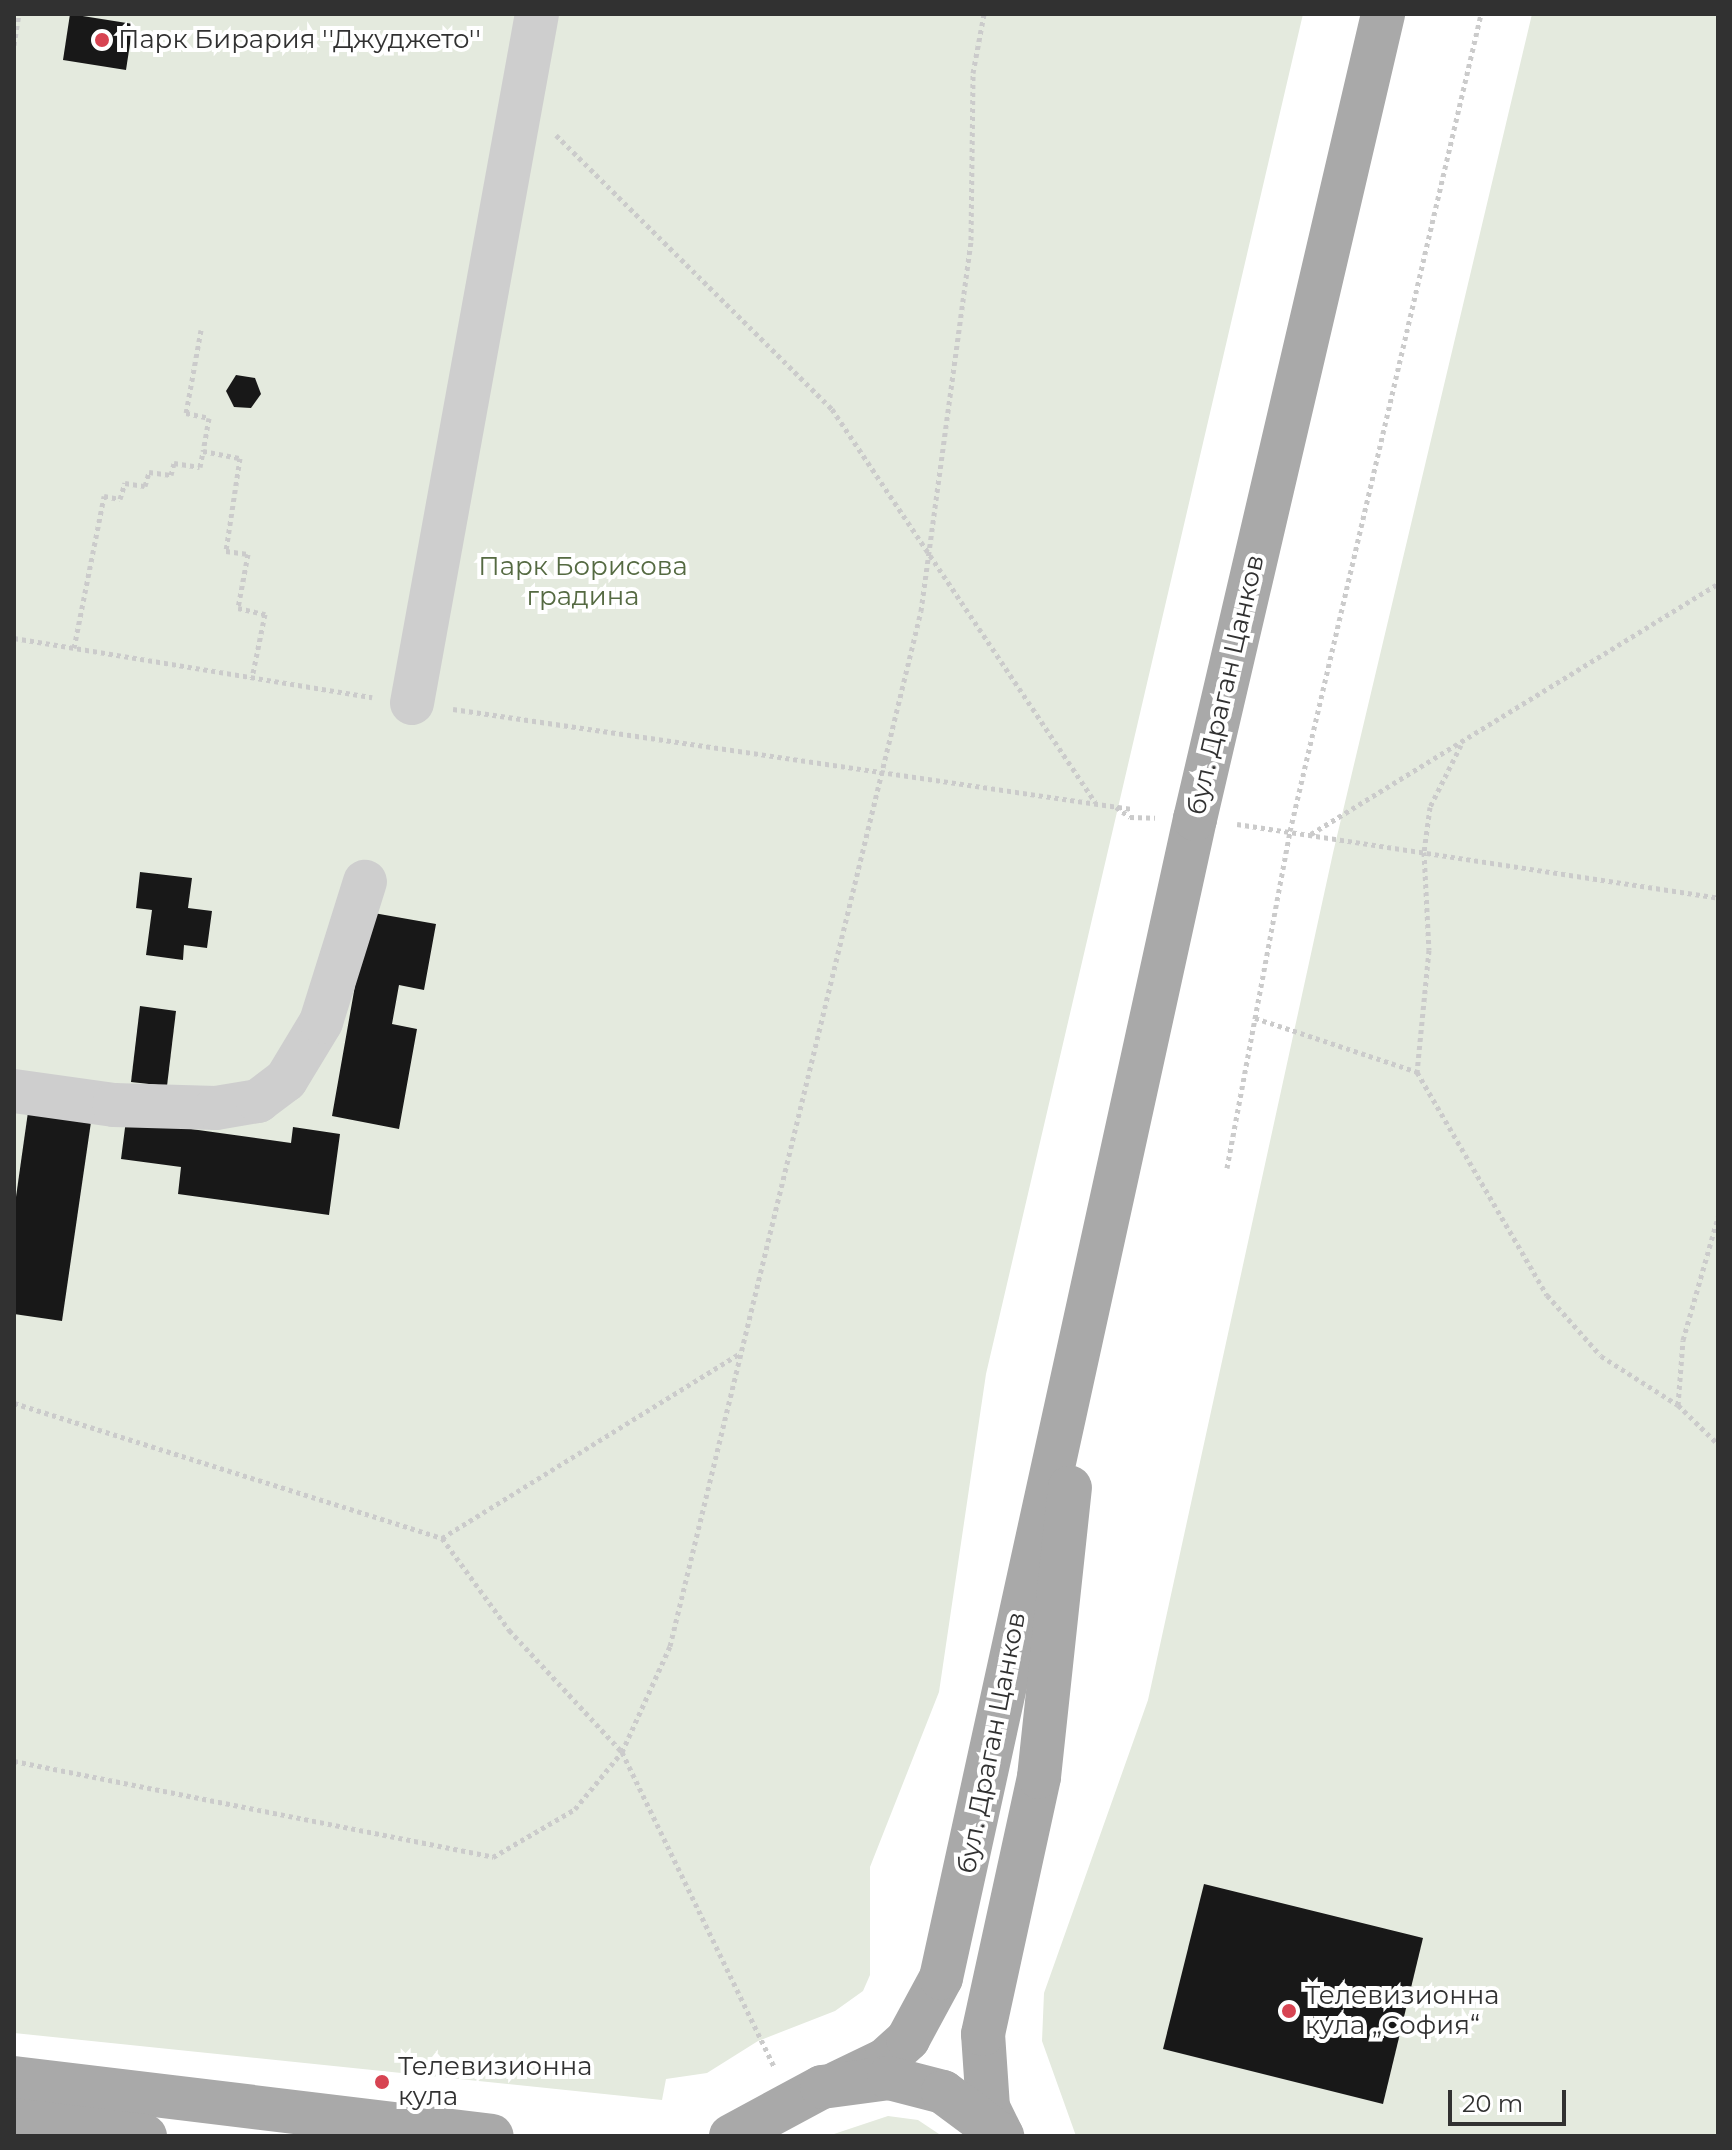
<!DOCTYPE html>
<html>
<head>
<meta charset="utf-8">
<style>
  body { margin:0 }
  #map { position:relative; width:1732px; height:2150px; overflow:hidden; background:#fff; font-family:Montserrat,sans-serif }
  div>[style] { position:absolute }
  .green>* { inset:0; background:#e4eade }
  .building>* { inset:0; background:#181818 }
  .path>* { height:5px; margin-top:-2.5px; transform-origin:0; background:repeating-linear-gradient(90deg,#cbcbcb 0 4px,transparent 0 8px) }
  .minor>* { height:44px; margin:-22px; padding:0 22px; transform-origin:22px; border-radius:22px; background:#cecece }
  .major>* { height:44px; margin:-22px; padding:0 22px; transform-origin:22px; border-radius:22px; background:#a9a9a9 }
  .dots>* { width:22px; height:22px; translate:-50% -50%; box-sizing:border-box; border:4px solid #fff; border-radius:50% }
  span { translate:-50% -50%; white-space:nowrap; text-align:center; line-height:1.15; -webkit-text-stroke:8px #fff; paint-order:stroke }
  .poi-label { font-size:26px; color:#313131 }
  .left { translate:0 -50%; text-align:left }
  .park-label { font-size:26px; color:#556a42 }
  .street-label { font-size:26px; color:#313131 }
  .frame { position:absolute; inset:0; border:16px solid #313131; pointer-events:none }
  .scale { position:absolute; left:1448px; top:2090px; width:118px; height:36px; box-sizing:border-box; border:4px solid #313131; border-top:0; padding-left:10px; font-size:24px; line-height:28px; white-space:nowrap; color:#313131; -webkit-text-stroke:6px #fff; paint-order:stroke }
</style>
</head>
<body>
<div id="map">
  <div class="green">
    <i style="clip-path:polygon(14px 14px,1303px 14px,986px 1374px,939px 1692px,870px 1867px,870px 1975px,863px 1991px,835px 2011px,758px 2041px,707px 2073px,666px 2079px,662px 2100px,14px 2033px)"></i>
    <i style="clip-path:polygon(1532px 14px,1718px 14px,1718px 2136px,1076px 2136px,1042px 2041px,1044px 1993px,1148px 1700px,1333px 853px)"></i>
    <i style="clip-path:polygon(888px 2116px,918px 2120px,942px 2136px,828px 2136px)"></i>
  </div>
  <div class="building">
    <i style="clip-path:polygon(70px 14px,133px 24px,126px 70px,63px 60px)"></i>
    <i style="clip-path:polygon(236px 375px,255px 378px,261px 394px,251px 408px,234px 407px,226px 391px)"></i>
    <i style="clip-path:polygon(140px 872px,192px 878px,188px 908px,212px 911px,207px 948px,184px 945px,183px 960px,146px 955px,152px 910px,136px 908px)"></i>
    <i style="clip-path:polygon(368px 912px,436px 924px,424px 990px,399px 985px,392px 1024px,417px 1029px,399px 1129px,332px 1116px)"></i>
    <i style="clip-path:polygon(140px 1006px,176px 1011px,167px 1086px,131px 1082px)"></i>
    <i style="clip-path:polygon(28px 1112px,91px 1122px,62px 1321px,14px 1314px,14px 1211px)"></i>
    <i style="clip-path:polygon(126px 1120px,291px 1143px,293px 1127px,340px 1134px,329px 1215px,178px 1194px,181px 1167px,121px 1159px)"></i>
    <i style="clip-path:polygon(1204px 1884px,1423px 1938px,1383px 2104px,1163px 2049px)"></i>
  </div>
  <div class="path">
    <i style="left:14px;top:45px;width:31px;rotate:-81deg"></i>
    <i style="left:556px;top:135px;width:389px;rotate:44.8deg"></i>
    <i style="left:832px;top:409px;width:473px;rotate:56.2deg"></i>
    <i style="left:201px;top:330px;width:84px;rotate:100.2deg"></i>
    <i style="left:186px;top:413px;width:24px;rotate:12deg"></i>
    <i style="left:209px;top:418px;width:34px;rotate:100deg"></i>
    <i style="left:14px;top:638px;width:363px;rotate:9.4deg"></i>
    <i style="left:74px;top:648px;width:155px;rotate:-78.8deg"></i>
    <i style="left:104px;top:496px;width:16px;rotate:11deg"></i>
    <i style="left:120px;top:499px;width:17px;rotate:-73deg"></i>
    <i style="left:125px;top:483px;width:20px;rotate:9deg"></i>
    <i style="left:145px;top:486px;width:15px;rotate:-74deg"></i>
    <i style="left:149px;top:472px;width:22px;rotate:8deg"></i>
    <i style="left:171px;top:475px;width:12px;rotate:-76deg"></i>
    <i style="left:174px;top:463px;width:26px;rotate:9deg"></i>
    <i style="left:200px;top:467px;width:16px;rotate:-79deg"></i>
    <i style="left:203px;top:451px;width:38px;rotate:11deg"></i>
    <i style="left:240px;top:458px;width:94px;rotate:98.6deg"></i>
    <i style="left:226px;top:551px;width:22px;rotate:8deg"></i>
    <i style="left:248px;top:554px;width:55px;rotate:100.5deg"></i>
    <i style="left:238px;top:608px;width:28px;rotate:13deg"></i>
    <i style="left:265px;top:614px;width:65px;rotate:101.5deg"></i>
    <i style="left:453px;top:709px;width:686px;rotate:8.38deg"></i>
    <i style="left:1461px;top:745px;width:69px;rotate:116.6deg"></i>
    <i style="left:1430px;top:807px;width:45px;rotate:97.6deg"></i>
    <i style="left:1424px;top:852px;width:98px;rotate:87.1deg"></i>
    <i style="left:1429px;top:950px;width:123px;rotate:95.6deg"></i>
    <i style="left:1417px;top:1072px;width:258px;rotate:59.8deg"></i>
    <i style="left:1547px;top:1295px;width:81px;rotate:48.5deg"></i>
    <i style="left:1601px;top:1356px;width:91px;rotate:32.5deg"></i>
    <i style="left:1678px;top:1405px;width:56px;rotate:44.3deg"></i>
    <i style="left:1116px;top:807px;width:17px;rotate:36deg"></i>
    <i style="left:1130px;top:817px;width:25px;rotate:2deg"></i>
    <i style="left:1237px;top:824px;width:487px;rotate:8.7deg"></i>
    <i style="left:1311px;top:834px;width:478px;rotate:-31.6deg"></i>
    <i style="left:1255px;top:1018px;width:171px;rotate:18.4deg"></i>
    <i style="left:1227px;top:1168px;width:343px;rotate:-79.4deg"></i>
    <i style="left:1290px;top:831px;width:839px;rotate:-76.84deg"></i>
    <i style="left:14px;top:1403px;width:449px;rotate:17.5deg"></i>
    <i style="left:442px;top:1538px;width:349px;rotate:-31.8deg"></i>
    <i style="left:1678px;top:1405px;width:65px;rotate:-85.6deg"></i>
    <i style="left:1683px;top:1340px;width:128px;rotate:-74.1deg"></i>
    <i style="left:442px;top:1538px;width:114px;rotate:53.9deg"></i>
    <i style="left:509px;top:1630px;width:166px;rotate:47.2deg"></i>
    <i style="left:622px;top:1752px;width:350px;rotate:64.2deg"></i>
    <i style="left:14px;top:1761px;width:489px;rotate:11.3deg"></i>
    <i style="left:493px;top:1857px;width:95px;rotate:-30.3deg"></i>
    <i style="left:575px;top:1809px;width:74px;rotate:-50.5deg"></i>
    <i style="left:622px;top:1752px;width:116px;rotate:-65.6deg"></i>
    <i style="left:670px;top:1646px;width:1065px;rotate:-76.37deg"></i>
    <i style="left:921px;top:611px;width:374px;rotate:-82.3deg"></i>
    <i style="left:971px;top:240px;width:167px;rotate:-89.3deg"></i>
    <i style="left:973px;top:73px;width:60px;rotate:-79.4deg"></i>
  </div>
  <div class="minor">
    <i style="left:412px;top:703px;width:700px;rotate:-79.72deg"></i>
    <i style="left:14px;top:1091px;width:101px;rotate:8deg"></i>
    <i style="left:114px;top:1105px;width:102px;rotate:1.7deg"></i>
    <i style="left:216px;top:1108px;width:43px;rotate:-9.5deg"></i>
    <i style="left:258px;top:1101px;width:35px;rotate:-37deg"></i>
    <i style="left:286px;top:1080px;width:68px;rotate:-58.9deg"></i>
    <i style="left:321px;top:1022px;width:147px;rotate:-72.6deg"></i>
  </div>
  <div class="major">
    <i style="left:14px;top:2078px;width:481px;rotate:6.9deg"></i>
    <i style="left:837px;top:2083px;width:53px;rotate:-25.6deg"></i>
    <i style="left:885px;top:2060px;width:31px;rotate:-42deg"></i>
    <i style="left:908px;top:2039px;width:69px;rotate:-61.6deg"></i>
    <i style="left:941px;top:1978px;width:1187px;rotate:-77.64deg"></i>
    <i style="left:1195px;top:819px;width:827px;rotate:-76.85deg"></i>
    <i style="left:14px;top:2120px;width:132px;rotate:7deg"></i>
    <i style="left:1001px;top:2134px;width:30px;rotate:-116deg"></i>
    <i style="left:988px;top:2107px;width:73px;rotate:-93.9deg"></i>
    <i style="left:983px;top:2034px;width:263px;rotate:-77.7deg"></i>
    <i style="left:1039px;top:1777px;width:291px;rotate:-83.9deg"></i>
    <i style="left:731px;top:2136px;width:103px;rotate:-28.3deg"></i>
    <i style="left:822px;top:2087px;width:68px;rotate:-7.7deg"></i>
    <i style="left:889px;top:2078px;width:56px;rotate:14.5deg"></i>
    <i style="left:943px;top:2092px;width:74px;rotate:36.7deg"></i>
  </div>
  <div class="dots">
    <i style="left:102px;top:40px;background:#d74452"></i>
    <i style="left:1289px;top:2011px;background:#d74452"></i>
    <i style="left:382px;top:2082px;background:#d74452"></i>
  </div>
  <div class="poi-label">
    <span class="left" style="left:118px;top:40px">Парк Бирария ''Джуджето''</span>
    <span class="left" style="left:1305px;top:2011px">Телевизионна<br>кула „София“</span>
    <span class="left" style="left:398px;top:2082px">Телевизионна<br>кула</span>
  </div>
  <div class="park-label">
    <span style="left:583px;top:582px">Парк Борисова<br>градина</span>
  </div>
  <div class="street-label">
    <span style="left:1226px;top:685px;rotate:-77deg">бул. Драган Цанков</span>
    <span style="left:992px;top:1743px;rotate:-79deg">бул. Драган Цанков</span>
  </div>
  <div class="frame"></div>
  <div class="scale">20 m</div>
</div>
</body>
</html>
